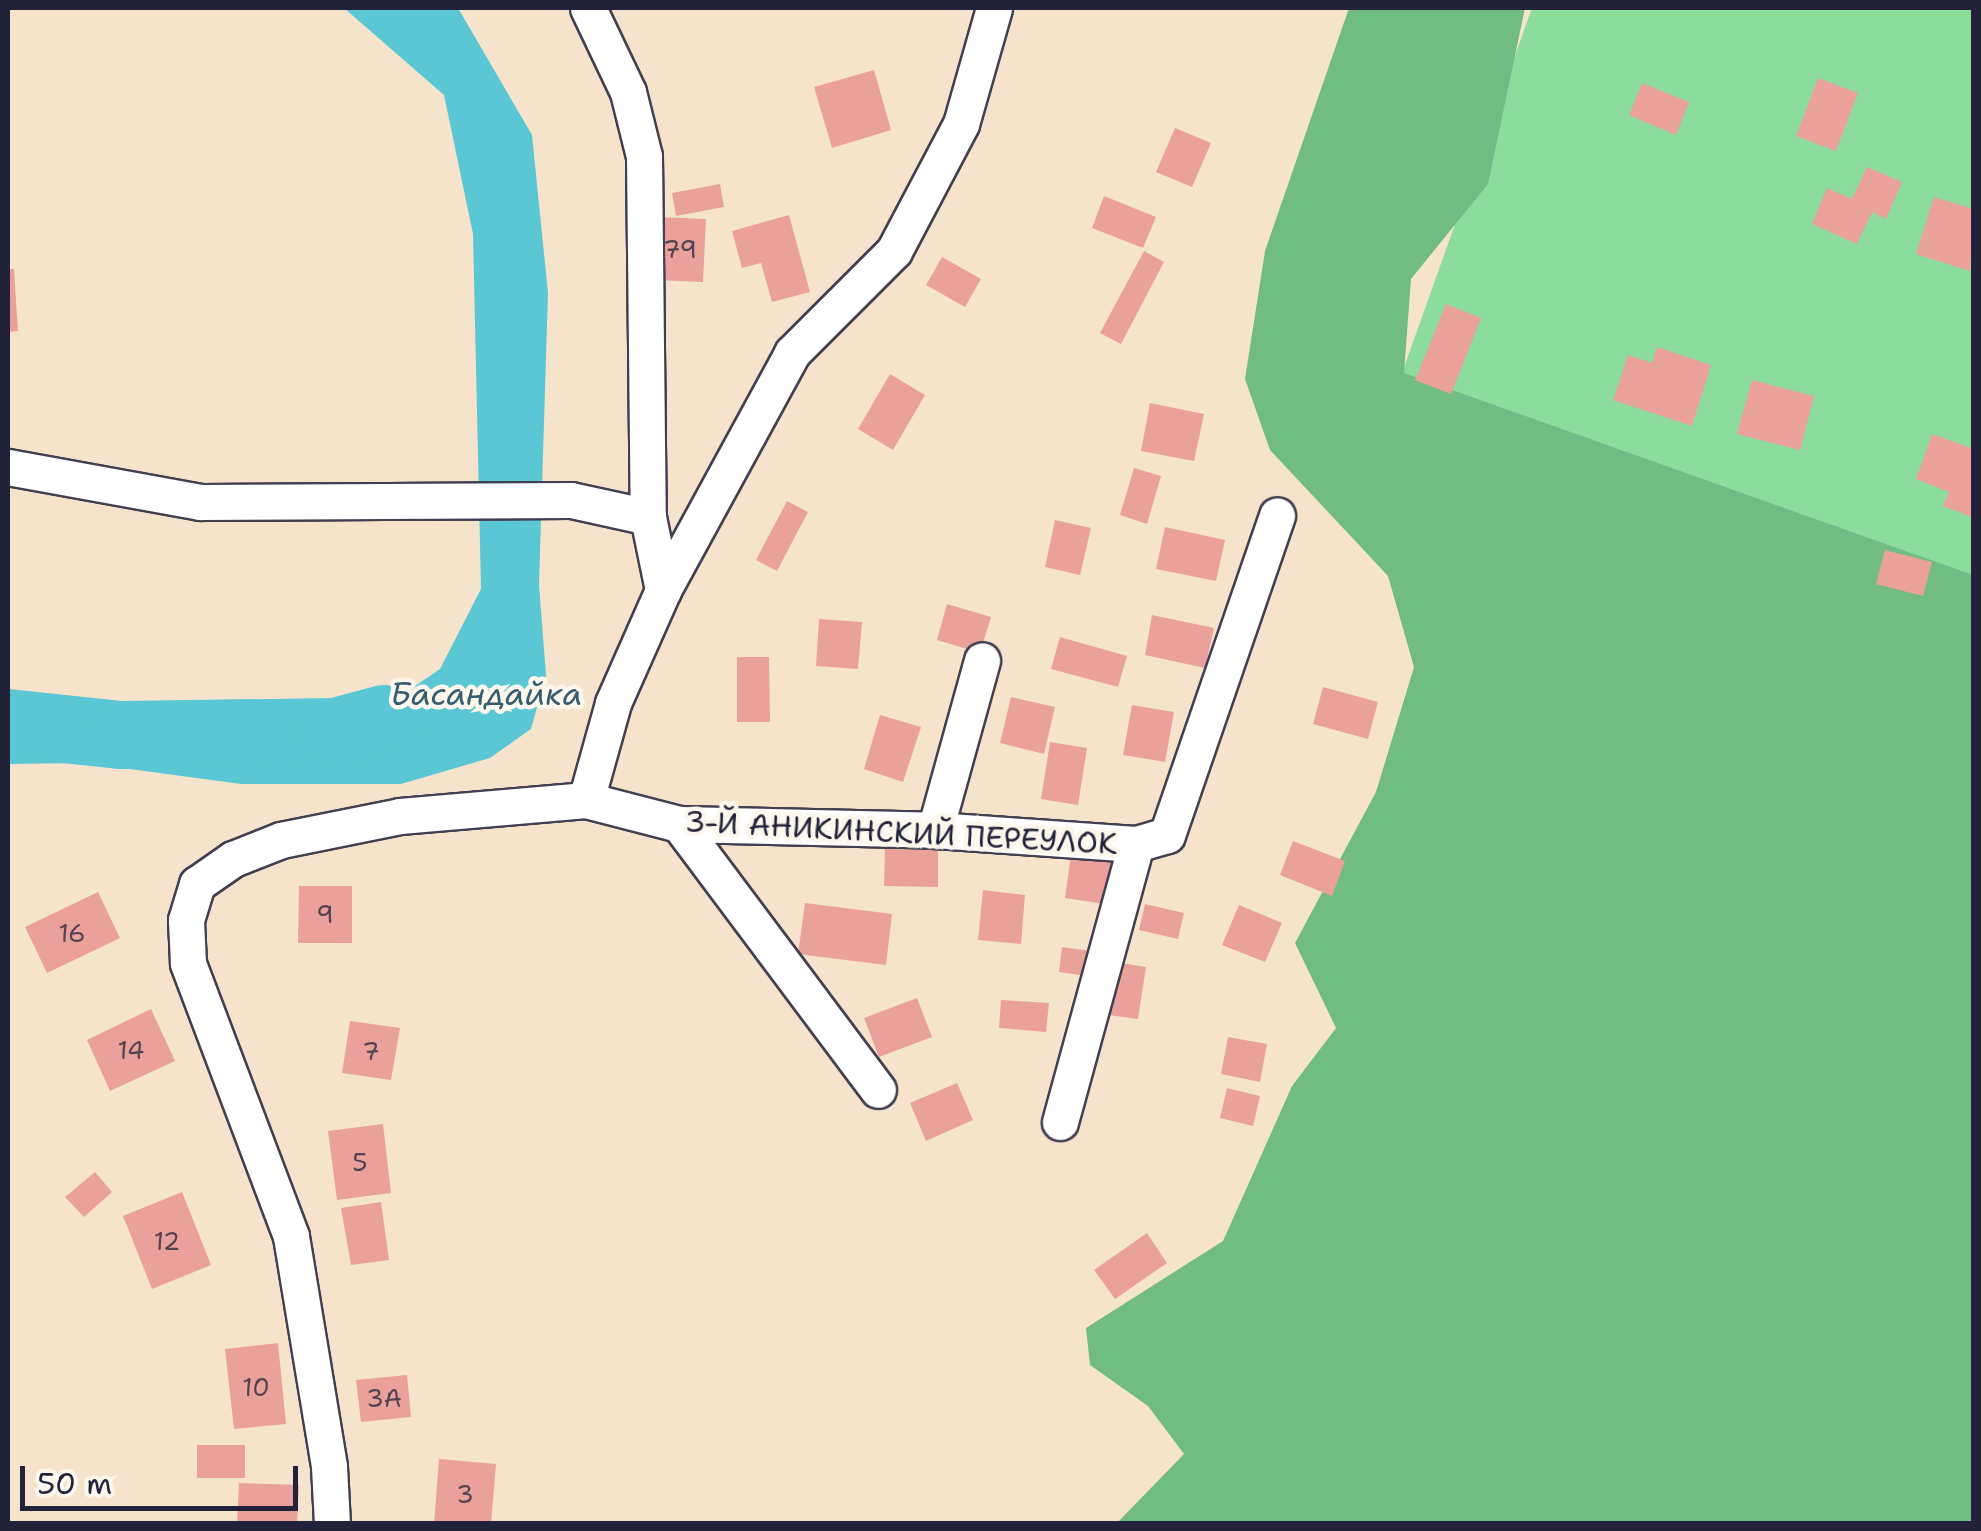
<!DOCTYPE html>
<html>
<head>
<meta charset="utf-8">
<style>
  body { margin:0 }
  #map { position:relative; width:1981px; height:1531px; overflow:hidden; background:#f5e4cb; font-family:"Shantell Sans",sans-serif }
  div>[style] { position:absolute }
  .green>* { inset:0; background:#8cdc9c }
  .forest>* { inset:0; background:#71bc84 }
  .water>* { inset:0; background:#5bc7d4 }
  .river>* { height:68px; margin:-34px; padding:0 34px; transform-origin:34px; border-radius:34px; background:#5bc7d4 }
  .building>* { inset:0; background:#eba19b }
  .roads { filter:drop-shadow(2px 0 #423f51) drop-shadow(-2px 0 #423f51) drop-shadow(0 2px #423f51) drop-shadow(0 -2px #423f51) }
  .minor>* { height:35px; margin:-17.5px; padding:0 17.5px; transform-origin:17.5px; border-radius:17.5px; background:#fff }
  span { translate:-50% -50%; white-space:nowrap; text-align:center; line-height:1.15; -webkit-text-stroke:9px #fbf7ec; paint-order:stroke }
  .number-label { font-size:25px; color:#544253 }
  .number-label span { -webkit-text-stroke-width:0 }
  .street-label { font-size:30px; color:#22223b }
  .water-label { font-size:32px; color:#365c71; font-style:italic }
  .frame { position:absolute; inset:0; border:10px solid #22223b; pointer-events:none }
  .scale { position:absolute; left:20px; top:1466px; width:278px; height:45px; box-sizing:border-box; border:5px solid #22223b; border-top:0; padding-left:12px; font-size:30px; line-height:35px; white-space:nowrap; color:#22223b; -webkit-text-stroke:8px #fbf7ec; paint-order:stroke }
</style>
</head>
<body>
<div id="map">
  <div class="green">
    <i style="clip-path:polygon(1532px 8px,1973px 8px,1973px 601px,1391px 404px)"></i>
  </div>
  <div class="forest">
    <i style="clip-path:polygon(1349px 8px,1525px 8px,1488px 184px,1411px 279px,1404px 373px,1973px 575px,1973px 1523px,1117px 1523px,1184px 1454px,1148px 1406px,1090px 1365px,1086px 1328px,1223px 1241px,1292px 1086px,1336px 1028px,1295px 943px,1376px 792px,1414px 667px,1388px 576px,1270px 450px,1245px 379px,1265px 251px)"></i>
  </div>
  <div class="water">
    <i style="clip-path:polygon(344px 8px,458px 8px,532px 135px,548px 293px,539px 585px,546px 675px,531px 729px,490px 758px,401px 784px,241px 784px,85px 763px,8px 764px,8px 711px,254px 741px,368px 718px,440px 669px,481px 589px,473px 234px,444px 95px)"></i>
  </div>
  <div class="river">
    <i style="left:8px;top:723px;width:113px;rotate:6.1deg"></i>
    <i style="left:120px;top:735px;width:215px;rotate:-0.8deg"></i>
    <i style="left:335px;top:732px;width:51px;rotate:-14.9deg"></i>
  </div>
  <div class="building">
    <i style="clip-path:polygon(874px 70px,891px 130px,832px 148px,814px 87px)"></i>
    <i style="clip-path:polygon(1818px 78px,1858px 93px,1836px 151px,1796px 136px)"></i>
    <i style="clip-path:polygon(1642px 83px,1689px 102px,1676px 135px,1629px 115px)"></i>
    <i style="clip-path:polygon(1175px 128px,1211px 143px,1192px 187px,1156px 172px)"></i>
    <i style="clip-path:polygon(1867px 167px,1902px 182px,1886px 219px,1872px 212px,1857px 244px,1812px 224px,1827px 188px,1852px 199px)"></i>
    <i style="clip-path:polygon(720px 184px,724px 207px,676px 216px,672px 193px)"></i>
    <i style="clip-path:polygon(1104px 196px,1156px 217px,1143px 248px,1092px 228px)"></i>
    <i style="clip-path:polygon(1934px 197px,1974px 209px,1970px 271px,1916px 254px)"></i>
    <i style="clip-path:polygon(789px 215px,810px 292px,772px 302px,761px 263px,742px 268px,732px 231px)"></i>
    <i style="clip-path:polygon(658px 217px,706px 219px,703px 282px,655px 280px)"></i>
    <i style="clip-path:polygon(1144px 251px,1164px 262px,1121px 344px,1100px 333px)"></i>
    <i style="clip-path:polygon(942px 257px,981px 279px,965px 307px,926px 285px)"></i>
    <i style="clip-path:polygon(8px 269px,14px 269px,18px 331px,8px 332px)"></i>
    <i style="clip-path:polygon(1446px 304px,1481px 318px,1451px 394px,1415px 380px)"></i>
    <i style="clip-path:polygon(1657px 347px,1711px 365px,1692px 426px,1613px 400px,1628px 355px,1652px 363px)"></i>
    <i style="clip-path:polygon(890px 374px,925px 395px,893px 450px,858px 429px)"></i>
    <i style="clip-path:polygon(1752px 380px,1814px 396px,1800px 450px,1737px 434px)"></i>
    <i style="clip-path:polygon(1150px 403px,1204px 414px,1194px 461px,1141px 451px)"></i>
    <i style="clip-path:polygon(1932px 434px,1974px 449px,1974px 518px,1943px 506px,1949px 492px,1916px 479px)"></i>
    <i style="clip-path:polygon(1134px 468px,1161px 476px,1147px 524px,1120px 515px)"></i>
    <i style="clip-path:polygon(787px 501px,808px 512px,777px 571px,756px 560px)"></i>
    <i style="clip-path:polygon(1055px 520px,1091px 528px,1080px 575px,1045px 567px)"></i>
    <i style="clip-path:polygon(1165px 527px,1225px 540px,1216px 581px,1156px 569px)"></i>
    <i style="clip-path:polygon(1885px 550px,1932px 562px,1923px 596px,1876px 584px)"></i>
    <i style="clip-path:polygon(947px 604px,991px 617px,980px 653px,937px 640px)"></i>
    <i style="clip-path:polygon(1152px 615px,1214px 628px,1205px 668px,1145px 655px)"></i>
    <i style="clip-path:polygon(819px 619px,862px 622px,858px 669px,816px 666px)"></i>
    <i style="clip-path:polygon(1060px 637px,1127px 656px,1118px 687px,1051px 669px)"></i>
    <i style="clip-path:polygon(737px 657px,769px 657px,770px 722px,737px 722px)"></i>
    <i style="clip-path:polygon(1323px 687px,1378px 702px,1368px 739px,1313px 724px)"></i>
    <i style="clip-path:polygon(1011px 697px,1055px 707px,1044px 754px,1000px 743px)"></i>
    <i style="clip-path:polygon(1132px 705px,1174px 712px,1165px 762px,1123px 755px)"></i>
    <i style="clip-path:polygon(880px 715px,921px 727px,903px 782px,864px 769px)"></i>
    <i style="clip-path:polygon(1050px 742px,1087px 748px,1078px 805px,1041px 799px)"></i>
    <i style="clip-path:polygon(1293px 841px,1345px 861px,1332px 896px,1280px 875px)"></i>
    <i style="clip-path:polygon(1072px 848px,1118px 854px,1111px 905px,1065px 898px)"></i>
    <i style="clip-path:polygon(885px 849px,938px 850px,938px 887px,884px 886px)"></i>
    <i style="clip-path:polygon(299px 886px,352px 886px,352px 943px,298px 943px)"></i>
    <i style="clip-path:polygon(983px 890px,1025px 895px,1021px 944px,978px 940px)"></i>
    <i style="clip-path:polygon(98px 892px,120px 938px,47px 973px,25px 927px)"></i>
    <i style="clip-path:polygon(805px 903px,892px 914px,886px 965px,798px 954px)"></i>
    <i style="clip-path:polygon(1145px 904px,1184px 913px,1178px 939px,1139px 930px)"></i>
    <i style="clip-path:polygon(1239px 905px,1282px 923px,1265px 962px,1222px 945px)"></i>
    <i style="clip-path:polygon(1062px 947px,1091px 951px,1088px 976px,1059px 972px)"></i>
    <i style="clip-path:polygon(1109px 961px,1146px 967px,1138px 1019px,1101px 1014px)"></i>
    <i style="clip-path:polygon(917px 998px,932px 1037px,879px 1057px,864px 1018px)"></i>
    <i style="clip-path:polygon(1001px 1000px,1049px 1003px,1046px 1032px,999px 1028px)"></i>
    <i style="clip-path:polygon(151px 1009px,175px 1061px,110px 1091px,87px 1040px)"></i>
    <i style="clip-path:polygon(350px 1021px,400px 1028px,391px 1080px,342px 1073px)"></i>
    <i style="clip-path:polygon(1228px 1037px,1267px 1044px,1260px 1082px,1221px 1074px)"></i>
    <i style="clip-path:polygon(957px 1083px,973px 1120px,926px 1141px,910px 1103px)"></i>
    <i style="clip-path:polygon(1227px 1088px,1260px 1096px,1253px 1126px,1220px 1118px)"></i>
    <i style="clip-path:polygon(383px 1124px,391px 1193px,337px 1200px,328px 1131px)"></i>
    <i style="clip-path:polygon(95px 1172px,112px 1192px,84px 1217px,65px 1197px)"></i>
    <i style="clip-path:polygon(182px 1192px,211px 1265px,152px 1289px,123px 1216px)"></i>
    <i style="clip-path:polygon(381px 1202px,389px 1260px,351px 1265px,341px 1208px)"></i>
    <i style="clip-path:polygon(1147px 1233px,1167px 1263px,1115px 1299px,1094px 1270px)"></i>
    <i style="clip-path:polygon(278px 1343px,286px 1424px,234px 1429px,225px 1349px)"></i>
    <i style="clip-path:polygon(407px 1375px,411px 1417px,361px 1422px,356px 1380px)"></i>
    <i style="clip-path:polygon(197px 1445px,245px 1445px,245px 1478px,197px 1478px)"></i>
    <i style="clip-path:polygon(439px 1459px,496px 1464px,491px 1524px,434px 1524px)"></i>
    <i style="clip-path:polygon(239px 1483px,299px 1485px,297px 1524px,237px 1524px)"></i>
  </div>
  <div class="roads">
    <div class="minor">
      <i style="left:588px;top:8px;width:93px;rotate:64.5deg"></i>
      <i style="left:628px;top:92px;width:66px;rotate:76deg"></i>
      <i style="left:644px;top:156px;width:361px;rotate:89.4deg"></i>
      <i style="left:648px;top:517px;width:75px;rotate:78.4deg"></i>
      <i style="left:8px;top:467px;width:195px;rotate:10.3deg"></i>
      <i style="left:200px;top:502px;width:371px;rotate:-0.3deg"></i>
      <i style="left:571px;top:500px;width:79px;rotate:12.4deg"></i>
      <i style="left:586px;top:800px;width:101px;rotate:-74.4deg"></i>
      <i style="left:613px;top:703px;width:124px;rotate:-66.1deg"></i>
      <i style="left:663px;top:590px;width:270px;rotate:-61.4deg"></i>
      <i style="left:792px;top:353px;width:144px;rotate:-45deg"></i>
      <i style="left:894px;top:251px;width:144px;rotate:-62.2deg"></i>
      <i style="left:961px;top:124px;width:121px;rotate:-74.1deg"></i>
      <i style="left:679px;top:824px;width:332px;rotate:53.2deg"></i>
      <i style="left:935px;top:830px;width:176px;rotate:-74.5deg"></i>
      <i style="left:1060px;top:1122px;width:288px;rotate:-74.7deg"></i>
      <i style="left:332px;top:1524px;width:58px;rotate:-93deg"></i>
      <i style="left:329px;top:1466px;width:233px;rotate:-99.4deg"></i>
      <i style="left:291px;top:1236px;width:292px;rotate:-110.7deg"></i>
      <i style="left:188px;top:963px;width:43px;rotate:-92.7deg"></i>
      <i style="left:186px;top:920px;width:38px;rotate:-73deg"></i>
      <i style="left:197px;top:884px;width:44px;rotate:-34.8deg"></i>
      <i style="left:233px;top:859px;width:52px;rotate:-21.6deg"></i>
      <i style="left:281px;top:840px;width:121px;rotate:-11.4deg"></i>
      <i style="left:400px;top:816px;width:187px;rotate:-4.9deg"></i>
      <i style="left:586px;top:800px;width:96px;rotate:14.5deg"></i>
      <i style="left:679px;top:824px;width:256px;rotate:1.3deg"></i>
      <i style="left:935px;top:830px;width:201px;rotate:4deg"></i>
      <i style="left:1136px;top:844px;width:32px;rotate:-16deg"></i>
      <i style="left:1167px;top:835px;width:338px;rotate:-71deg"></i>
    </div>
  </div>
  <div class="number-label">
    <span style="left:680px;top:249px">79</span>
    <span style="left:325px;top:914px">9</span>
    <span style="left:72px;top:933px">16</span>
    <span style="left:131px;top:1050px">14</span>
    <span style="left:371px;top:1051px">7</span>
    <span style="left:360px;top:1162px">5</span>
    <span style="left:167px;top:1241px">12</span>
    <span style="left:256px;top:1387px">10</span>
    <span style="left:384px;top:1398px">3А</span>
    <span style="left:465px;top:1494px">3</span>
  </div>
  <div class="street-label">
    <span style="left:901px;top:833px;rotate:3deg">3-Й АНИКИНСКИЙ ПЕРЕУЛОК</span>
  </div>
  <div class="water-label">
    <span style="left:486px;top:694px">Басандайка</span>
  </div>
  <div class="frame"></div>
  <div class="scale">50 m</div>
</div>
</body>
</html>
